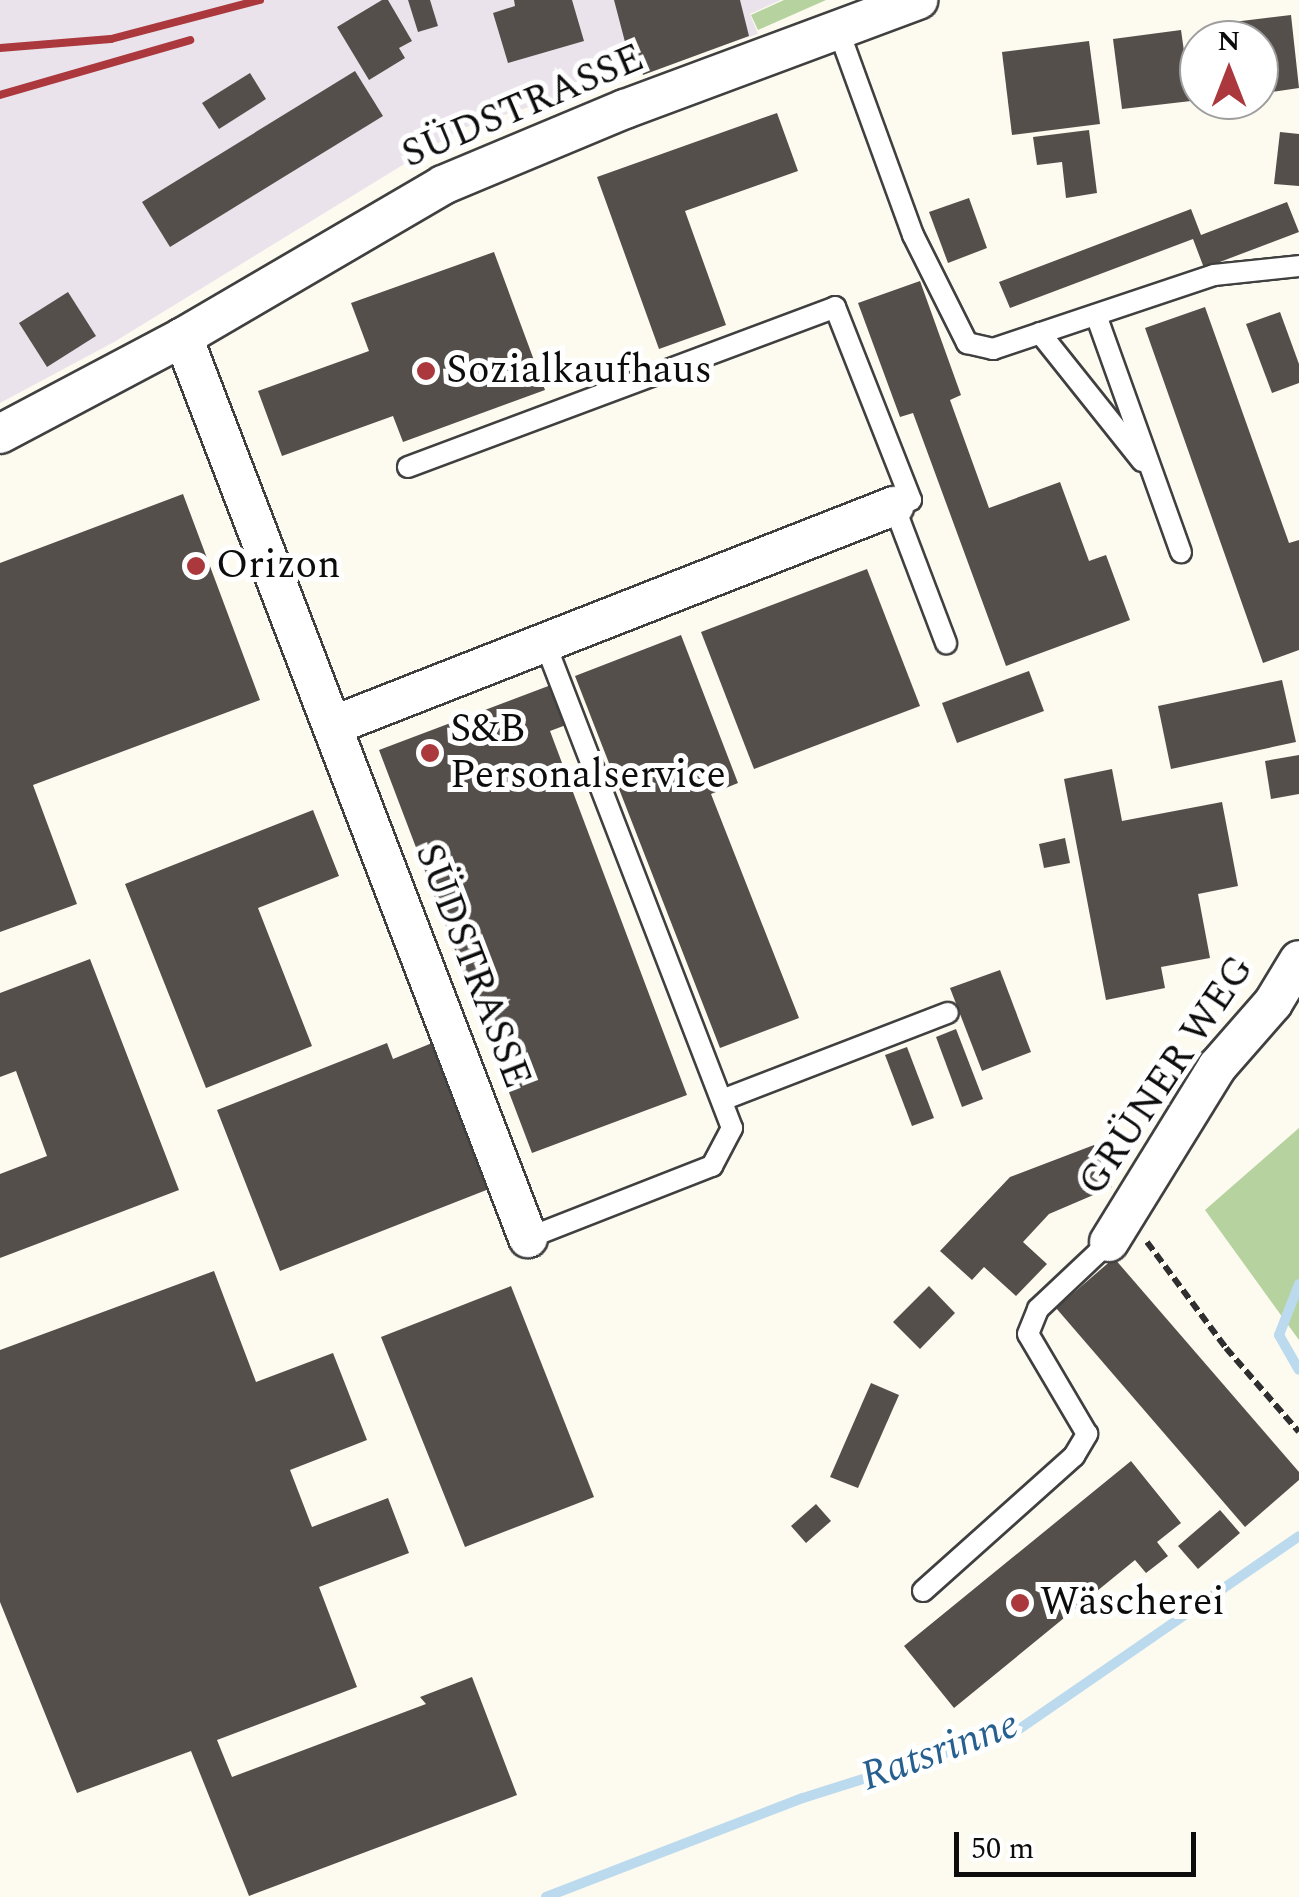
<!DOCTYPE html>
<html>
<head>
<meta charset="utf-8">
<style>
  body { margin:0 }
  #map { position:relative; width:1299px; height:1897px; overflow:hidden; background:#fdfaf0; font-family:Spectral,serif }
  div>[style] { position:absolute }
  .industrial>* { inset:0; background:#eae3eb }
  .forest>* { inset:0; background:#b5d29f }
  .stream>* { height:10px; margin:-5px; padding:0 5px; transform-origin:5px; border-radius:5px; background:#bbdaee }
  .building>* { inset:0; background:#544f4b }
  .path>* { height:6px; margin-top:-3px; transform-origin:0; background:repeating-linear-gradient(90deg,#2f2f2f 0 10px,transparent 0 15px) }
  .roads { filter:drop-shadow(2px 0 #404040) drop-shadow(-2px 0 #404040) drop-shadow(0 2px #404040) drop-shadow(0 -2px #404040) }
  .service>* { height:20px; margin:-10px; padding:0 10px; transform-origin:10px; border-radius:10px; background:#fff }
  .minor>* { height:38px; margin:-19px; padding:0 19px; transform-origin:19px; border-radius:19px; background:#fff }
  .rail>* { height:8px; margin:-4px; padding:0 4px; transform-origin:4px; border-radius:4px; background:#ab383c }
  .dots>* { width:28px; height:28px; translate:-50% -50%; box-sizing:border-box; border:5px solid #fff; border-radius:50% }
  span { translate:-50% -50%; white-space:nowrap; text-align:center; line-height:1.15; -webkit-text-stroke:10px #fff; paint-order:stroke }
  .street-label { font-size:40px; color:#0d0d0d }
  .poi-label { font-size:40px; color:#0d0d0d }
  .left { translate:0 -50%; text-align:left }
  .water-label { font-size:42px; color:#27608e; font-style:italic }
  .north { position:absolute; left:1179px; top:20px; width:100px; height:100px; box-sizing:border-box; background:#fff; border:2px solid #9e9e9e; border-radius:50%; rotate:0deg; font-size:28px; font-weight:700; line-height:40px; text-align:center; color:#0d0d0d }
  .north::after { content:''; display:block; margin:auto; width:35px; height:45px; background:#ab383c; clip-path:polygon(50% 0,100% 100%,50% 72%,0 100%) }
  .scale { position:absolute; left:954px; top:1832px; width:242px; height:45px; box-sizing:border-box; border:5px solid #0d0d0d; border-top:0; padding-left:12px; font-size:30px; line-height:35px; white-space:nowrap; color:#0d0d0d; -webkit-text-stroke:8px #fff; paint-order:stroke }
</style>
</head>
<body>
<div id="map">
  <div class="industrial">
    <i style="clip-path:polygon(0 0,781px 0,750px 14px,758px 34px,463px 128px,114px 342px,0 403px)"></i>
  </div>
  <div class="forest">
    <i style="clip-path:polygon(784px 0,826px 0,758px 30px,751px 15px)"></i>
    <i style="clip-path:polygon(1299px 1128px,1299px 1340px,1205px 1210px)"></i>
  </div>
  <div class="stream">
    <i style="left:1299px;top:1284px;width:55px;rotate:111.4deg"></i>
    <i style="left:1279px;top:1335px;width:40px;rotate:60.3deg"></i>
    <i style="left:546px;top:1897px;width:275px;rotate:-21.1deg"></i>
    <i style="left:803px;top:1798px;width:225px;rotate:-17.6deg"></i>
    <i style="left:1018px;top:1730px;width:341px;rotate:-34.6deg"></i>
  </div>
  <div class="building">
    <i style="clip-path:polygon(382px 0,388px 0,412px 41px,399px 48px,405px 58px,369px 80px,337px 27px)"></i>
    <i style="clip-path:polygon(408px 0,430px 0,438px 26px,418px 32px)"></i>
    <i style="clip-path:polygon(514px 0,572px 0,584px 41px,508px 63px,493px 13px,515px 6px)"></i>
    <i style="clip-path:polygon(614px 0,740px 0,749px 36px,643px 75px,632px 41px,625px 42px)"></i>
    <i style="clip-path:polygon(1291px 15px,1299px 88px,1259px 94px,1259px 40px,1227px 40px,1225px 23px)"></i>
    <i style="clip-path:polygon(1181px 30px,1191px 101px,1122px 109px,1113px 39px)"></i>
    <i style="clip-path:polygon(1089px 41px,1100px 124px,1012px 135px,1002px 52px)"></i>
    <i style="clip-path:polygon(355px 71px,383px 116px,170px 247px,142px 202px)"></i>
    <i style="clip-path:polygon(250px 73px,266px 99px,219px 129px,202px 103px)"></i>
    <i style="clip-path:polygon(777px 113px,798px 171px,685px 211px,726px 325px,659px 349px,597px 177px)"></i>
    <i style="clip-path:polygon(1089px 130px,1097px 193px,1066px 198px,1062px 162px,1037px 165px,1033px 137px)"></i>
    <i style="clip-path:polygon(1280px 132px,1299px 134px,1299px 186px,1274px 184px)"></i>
    <i style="clip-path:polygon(969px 198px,987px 248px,948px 263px,929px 212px)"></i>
    <i style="clip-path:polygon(1287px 202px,1299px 232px,1204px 268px,1193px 239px,1010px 308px,999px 282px,1191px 209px,1201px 235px)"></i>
    <i style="clip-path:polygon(494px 252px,545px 390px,403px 442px,393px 416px,282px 456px,258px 391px,369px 351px,351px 303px)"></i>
    <i style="clip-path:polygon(920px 281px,961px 395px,950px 400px,989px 508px,1060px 482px,1089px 561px,1106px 555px,1130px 620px,1006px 666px,913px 413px,900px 417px,858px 303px)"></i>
    <i style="clip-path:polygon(68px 292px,96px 336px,47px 367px,19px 323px)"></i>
    <i style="clip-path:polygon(1205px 307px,1289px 543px,1299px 540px,1299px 650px,1263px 663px,1145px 328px)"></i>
    <i style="clip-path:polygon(1280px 312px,1299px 364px,1299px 383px,1272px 393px,1246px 324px)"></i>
    <i style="clip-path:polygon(183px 494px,260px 700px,33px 785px,77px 904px,0 932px,0 563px)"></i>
    <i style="clip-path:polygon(867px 569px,920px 706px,754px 769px,701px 632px)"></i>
    <i style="clip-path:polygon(681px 635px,738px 783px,711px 794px,799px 1018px,720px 1048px,575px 676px)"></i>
    <i style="clip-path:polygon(1029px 671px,1044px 711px,957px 743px,942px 703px)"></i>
    <i style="clip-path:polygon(1282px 680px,1296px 742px,1171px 769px,1158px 706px)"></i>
    <i style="clip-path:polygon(551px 685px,566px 725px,550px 731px,687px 1095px,532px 1153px,379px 750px)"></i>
    <i style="clip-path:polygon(1299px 755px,1299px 794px,1271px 799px,1265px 761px)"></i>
    <i style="clip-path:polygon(1112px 769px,1122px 821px,1222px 802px,1238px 886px,1198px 894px,1210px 958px,1161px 967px,1165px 988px,1106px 1000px,1064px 779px)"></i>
    <i style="clip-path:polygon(313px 810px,339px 876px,258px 908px,312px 1046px,206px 1088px,125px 884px)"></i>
    <i style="clip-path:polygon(1065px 838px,1070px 863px,1044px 868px,1039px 844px)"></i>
    <i style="clip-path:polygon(90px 959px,179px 1190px,0 1258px,0 1174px,47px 1156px,16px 1071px,0 1077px,0 993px)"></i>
    <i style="clip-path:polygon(1000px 970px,1031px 1052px,982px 1071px,950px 988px)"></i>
    <i style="clip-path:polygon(956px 1029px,983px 1099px,962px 1107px,936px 1037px)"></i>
    <i style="clip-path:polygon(387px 1043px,393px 1059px,432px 1043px,489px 1189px,280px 1271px,217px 1110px)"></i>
    <i style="clip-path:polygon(907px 1047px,934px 1118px,912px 1126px,885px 1055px)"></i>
    <i style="clip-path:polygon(1094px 1145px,1112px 1187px,1049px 1214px,1023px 1242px,1047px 1264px,1016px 1296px,984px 1267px,972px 1280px,940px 1251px,1010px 1177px)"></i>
    <i style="clip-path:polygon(1114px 1258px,1299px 1472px,1299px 1480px,1245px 1527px,1056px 1308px)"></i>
    <i style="clip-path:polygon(214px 1271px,256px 1382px,333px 1353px,367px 1440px,290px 1470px,312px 1527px,388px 1498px,409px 1553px,319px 1587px,357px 1687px,217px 1740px,232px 1777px,426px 1704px,420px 1697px,472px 1677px,517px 1795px,249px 1896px,191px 1751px,77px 1793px,0 1602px,0 1350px)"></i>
    <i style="clip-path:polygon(511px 1286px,594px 1497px,465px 1547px,381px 1337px)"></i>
    <i style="clip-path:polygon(929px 1286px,955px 1313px,920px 1349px,893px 1322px)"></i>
    <i style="clip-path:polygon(871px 1383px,899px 1395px,858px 1488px,830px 1477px)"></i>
    <i style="clip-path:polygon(1131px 1461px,1181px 1523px,1157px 1542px,1168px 1556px,1146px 1573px,1135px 1560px,954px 1708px,904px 1646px)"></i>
    <i style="clip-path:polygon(816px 1504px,831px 1521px,806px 1543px,791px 1526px)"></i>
    <i style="clip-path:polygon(1220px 1510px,1240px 1533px,1198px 1569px,1178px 1546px)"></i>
  </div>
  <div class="path">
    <i style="left:1147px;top:1242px;width:132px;rotate:53.3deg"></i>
    <i style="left:1226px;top:1348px;width:111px;rotate:49deg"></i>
  </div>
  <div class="roads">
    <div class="service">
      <i style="left:838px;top:29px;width:219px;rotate:70deg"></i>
      <i style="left:913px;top:235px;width:121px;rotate:63.4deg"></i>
      <i style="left:967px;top:343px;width:27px;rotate:13deg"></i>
      <i style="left:993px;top:349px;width:233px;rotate:-18.5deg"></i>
      <i style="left:1214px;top:275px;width:85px;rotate:-6deg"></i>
      <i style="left:1096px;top:315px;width:252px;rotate:70.3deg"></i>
      <i style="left:1040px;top:333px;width:164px;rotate:51.4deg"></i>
      <i style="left:408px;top:467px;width:456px;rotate:-20.5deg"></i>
      <i style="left:835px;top:307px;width:207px;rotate:68.5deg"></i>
      <i style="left:911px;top:500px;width:18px;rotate:161deg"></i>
      <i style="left:894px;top:506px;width:147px;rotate:69.2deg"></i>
      <i style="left:722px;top:1100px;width:242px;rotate:-21.1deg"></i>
      <i style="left:528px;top:1238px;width:198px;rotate:-21.4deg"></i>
      <i style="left:712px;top:1166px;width:43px;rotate:-62.2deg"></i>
      <i style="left:732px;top:1128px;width:520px;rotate:-111.08deg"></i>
      <i style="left:923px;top:1591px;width:203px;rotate:-41.8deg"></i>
      <i style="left:1074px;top:1456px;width:26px;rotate:-59deg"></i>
      <i style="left:1087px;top:1434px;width:116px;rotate:-120.5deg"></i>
      <i style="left:1028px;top:1334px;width:27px;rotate:-68deg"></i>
      <i style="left:1038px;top:1309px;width:98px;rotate:-43.3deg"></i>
    </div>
    <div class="minor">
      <i style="left:183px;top:337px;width:965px;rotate:69.05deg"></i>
      <i style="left:0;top:434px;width:207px;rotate:-27.9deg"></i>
      <i style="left:183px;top:337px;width:301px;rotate:-30.3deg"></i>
      <i style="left:443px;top:185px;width:197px;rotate:-22.7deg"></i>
      <i style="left:625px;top:109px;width:313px;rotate:-20.4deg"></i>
      <i style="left:332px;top:726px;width:604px;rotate:-21.38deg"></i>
      <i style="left:1109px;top:1242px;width:206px;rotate:-58.3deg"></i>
      <i style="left:1217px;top:1067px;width:85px;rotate:-48.8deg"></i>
      <i style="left:1273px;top:1003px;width:50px;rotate:-58.8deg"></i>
    </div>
  </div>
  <div class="rail">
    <i style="left:0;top:48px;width:111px;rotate:-4.6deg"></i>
    <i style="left:111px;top:39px;width:154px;rotate:-14.7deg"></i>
    <i style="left:0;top:95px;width:198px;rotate:-16.1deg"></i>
  </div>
  <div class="dots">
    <i style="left:426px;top:371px;background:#ab383c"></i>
    <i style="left:196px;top:566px;background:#ab383c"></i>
    <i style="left:430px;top:753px;background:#ab383c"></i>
    <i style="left:1020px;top:1603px;background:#ab383c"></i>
  </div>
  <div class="street-label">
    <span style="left:523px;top:107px;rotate:-23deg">SÜDSTRASSE</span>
    <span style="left:472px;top:966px;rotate:69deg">SÜDSTRASSE</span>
    <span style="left:1167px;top:1076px;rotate:-56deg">GRÜNER WEG</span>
  </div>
  <div class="poi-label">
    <span class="left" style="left:446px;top:371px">Sozialkaufhaus</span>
    <span class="left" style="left:216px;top:566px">Orizon</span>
    <span class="left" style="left:450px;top:753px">S&amp;B<br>Personalservice</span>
    <span class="left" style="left:1040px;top:1603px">Wäscherei</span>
  </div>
  <div class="water-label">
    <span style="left:940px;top:1751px;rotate:-20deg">Ratsrinne</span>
  </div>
  <div class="north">N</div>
  <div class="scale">50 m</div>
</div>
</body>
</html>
